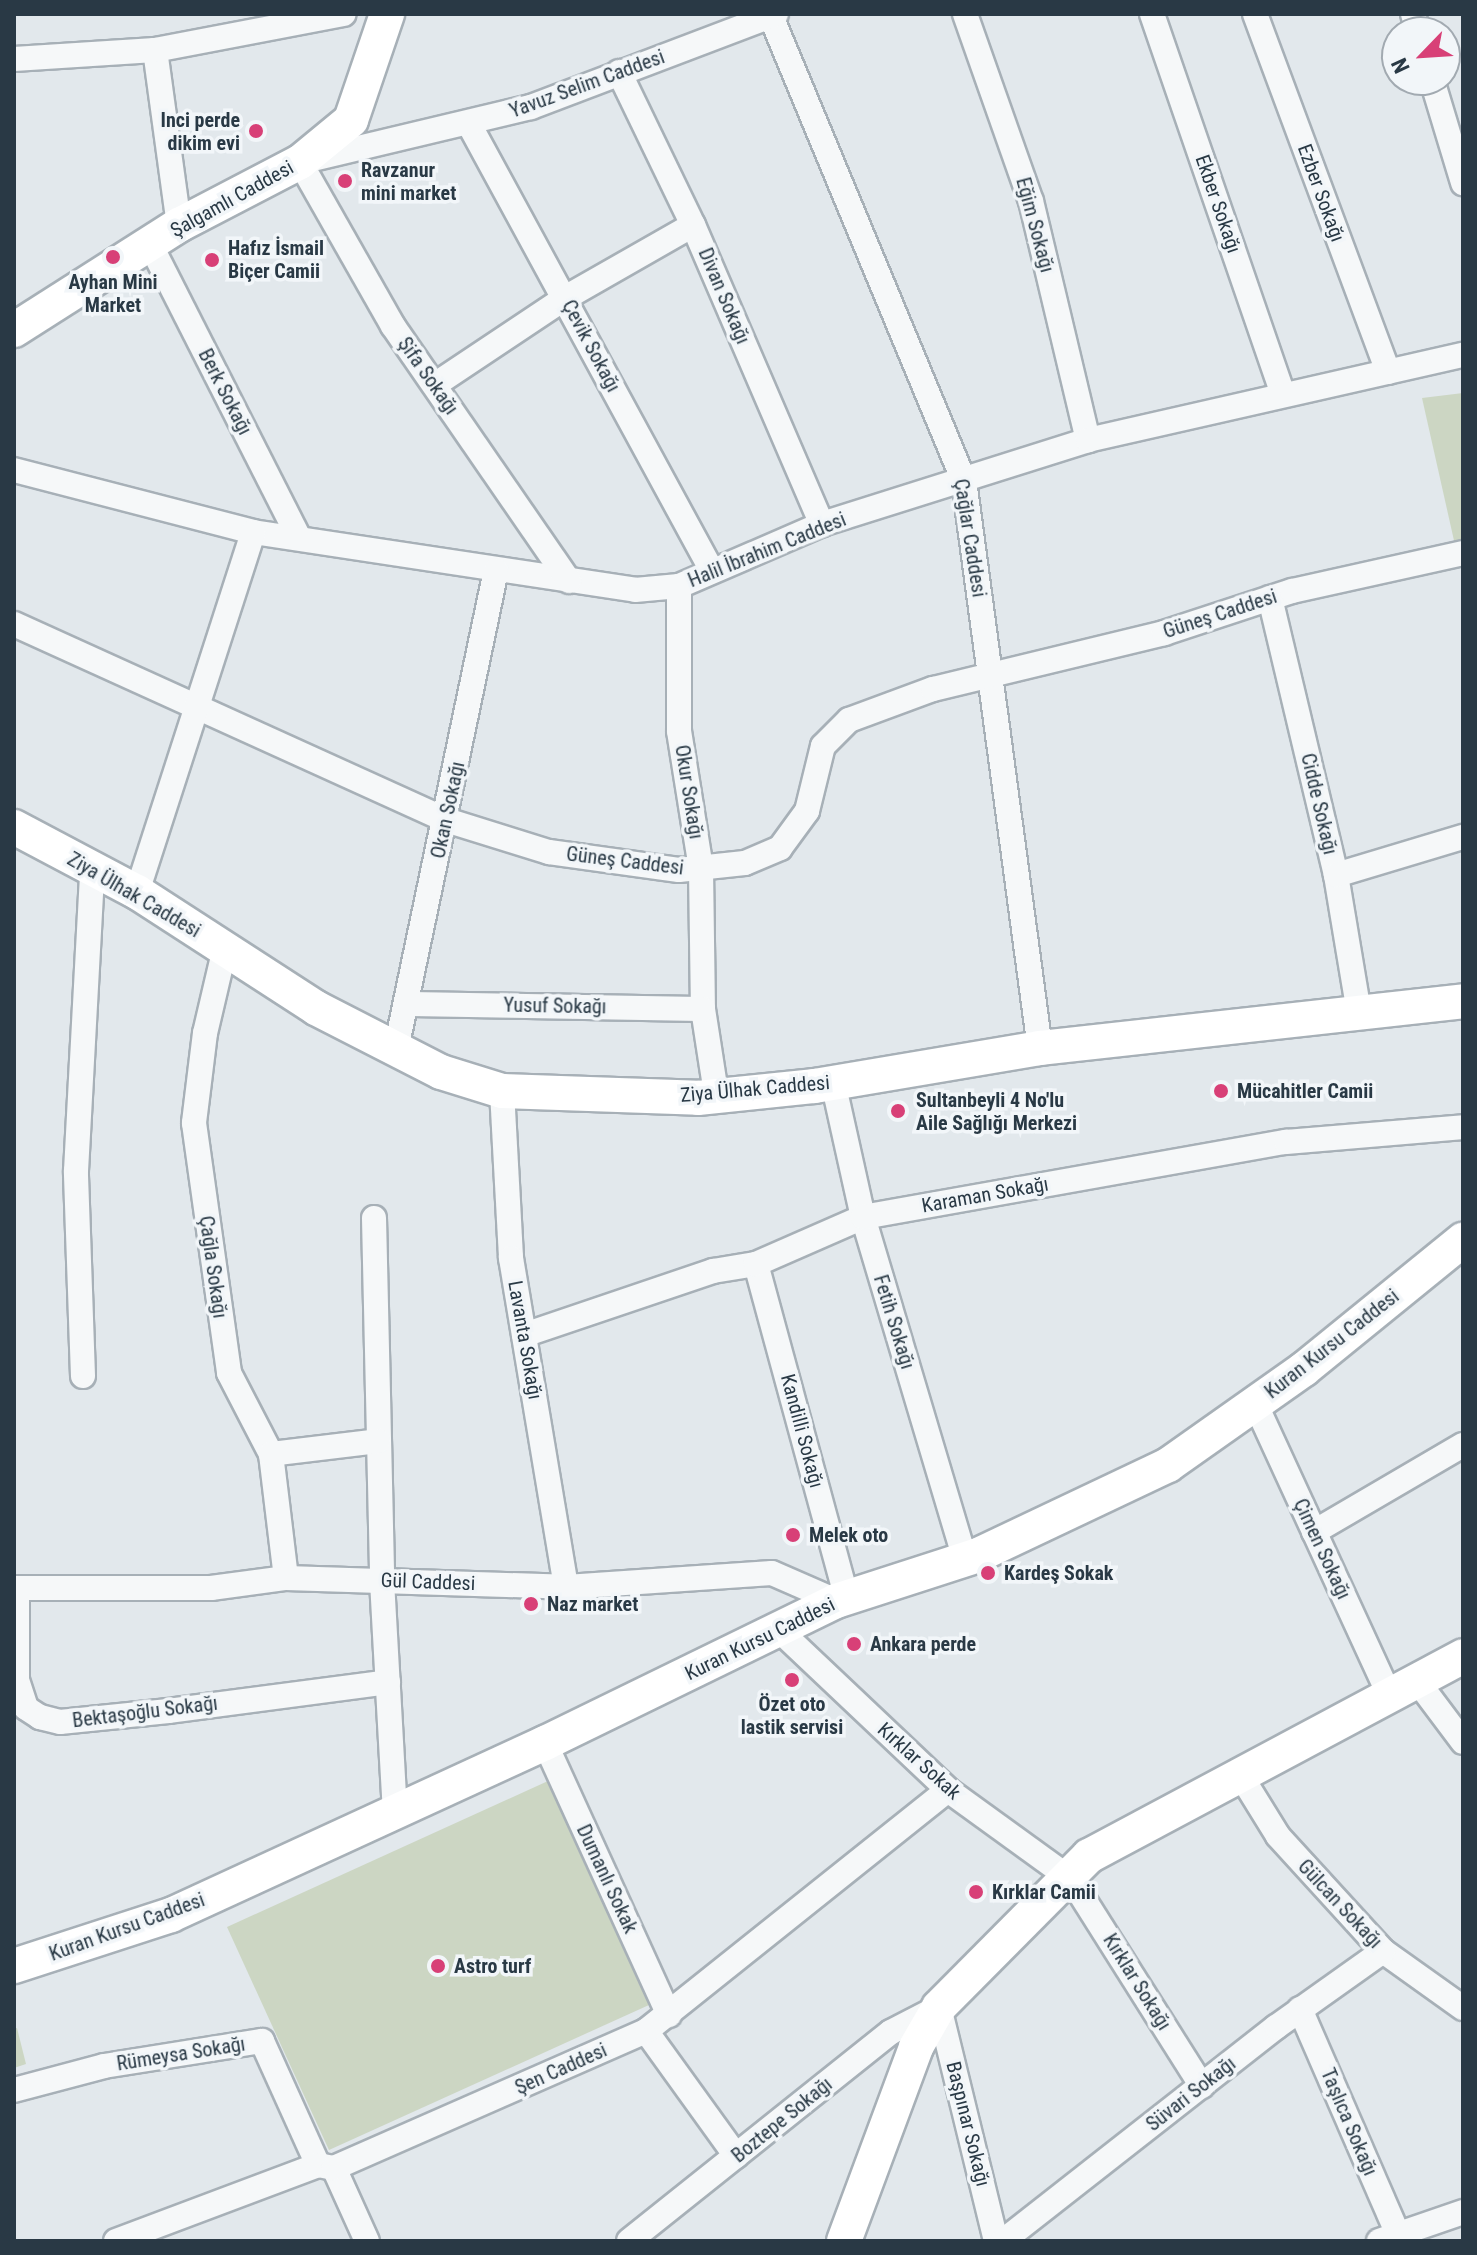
<!DOCTYPE html>
<html>
<head>
<meta charset="utf-8">
<style>
  body { margin:0 }
  #map { position:relative; width:1477px; height:2255px; overflow:hidden; background:#e2e8ec; font-family:"Roboto Condensed",sans-serif }
  div>[style] { position:absolute }
  .green>* { inset:0; background:#ccd6c3 }
  .roads { filter:drop-shadow(2px 0 #a7b0b7) drop-shadow(-2px 0 #a7b0b7) drop-shadow(0 2px #a7b0b7) drop-shadow(0 -2px #a7b0b7) }
  .street>* { height:24px; margin:-12px; padding:0 12px; transform-origin:12px; border-radius:12px; background:#f6f8f9 }
  .secondary>* { height:34px; margin:-17px; padding:0 17px; transform-origin:17px; border-radius:17px; background:#fff }
  .dots>* { width:22px; height:22px; translate:-50% -50%; box-sizing:border-box; border:4px solid #f2f6f9; border-radius:50% }
  span { translate:-50% -50%; white-space:nowrap; text-align:center; line-height:1.15; -webkit-text-stroke:7px #f2f6f9; paint-order:stroke }
  .street-label { font-size:20px; color:#293945 }
  .poi-label { font-size:20px; color:#293945; font-weight:700 }
  .right { translate:-100% -50%; text-align:right }
  .left { translate:0 -50%; text-align:left }
  .frame { position:absolute; inset:0; border:16px solid #293945; pointer-events:none }
  .north { position:absolute; left:1381px; top:16px; width:80px; height:80px; box-sizing:border-box; background:#f2f6f9; border:2px solid #a2aab1; border-radius:50%; rotate:245deg; font-size:22px; font-weight:700; line-height:32px; text-align:center; color:#293945 }
  .north::after { content:''; display:block; margin:auto; width:28px; height:36px; background:#d84077; clip-path:polygon(50% 0,100% 100%,50% 72%,0 100%) }
</style>
</head>
<body>
<div id="map">
  <div class="green">
    <i style="clip-path:polygon(1463px 393px,1463px 543px,1455px 545px,1422px 398px)"></i>
    <i style="clip-path:polygon(548px 1781px,649px 2005px,329px 2150px,227px 1927px)"></i>
    <i style="clip-path:polygon(17px 2028px,26px 2064px,14px 2068px,14px 2029px)"></i>
  </div>
  <div class="roads">
    <div class="street">
      <i style="left:770px;top:14px;width:506px;rotate:67.44deg"></i>
      <i style="left:964px;top:481px;width:572px;rotate:82.37deg"></i>
      <i style="left:965px;top:14px;width:198px;rotate:70.6deg"></i>
      <i style="left:1031px;top:201px;width:246px;rotate:76.6deg"></i>
      <i style="left:1152px;top:14px;width:402px;rotate:71deg"></i>
      <i style="left:1255px;top:14px;width:382px;rotate:69.6deg"></i>
      <i style="left:1413px;top:14px;width:19px;rotate:74deg"></i>
      <i style="left:155px;top:50px;width:177px;rotate:82.2deg"></i>
      <i style="left:14px;top:59px;width:141px;rotate:-3.7deg"></i>
      <i style="left:155px;top:50px;width:192px;rotate:-10.8deg"></i>
      <i style="left:619px;top:72px;width:170px;rotate:64.2deg"></i>
      <i style="left:693px;top:225px;width:326px;rotate:66.7deg"></i>
      <i style="left:1432px;top:80px;width:108px;rotate:73.2deg"></i>
      <i style="left:469px;top:124px;width:507px;rotate:61.46deg"></i>
      <i style="left:151px;top:246px;width:327px;rotate:63.1deg"></i>
      <i style="left:436px;top:384px;width:155px;rotate:-33.7deg"></i>
      <i style="left:565px;top:298px;width:147px;rotate:-29.7deg"></i>
      <i style="left:14px;top:470px;width:247px;rotate:14.5deg"></i>
      <i style="left:253px;top:532px;width:386px;rotate:8.6deg"></i>
      <i style="left:635px;top:590px;width:44px;rotate:-5.2deg"></i>
      <i style="left:679px;top:586px;width:156px;rotate:-23.4deg"></i>
      <i style="left:822px;top:524px;width:279px;rotate:-17.5deg"></i>
      <i style="left:1088px;top:440px;width:385px;rotate:-12.8deg"></i>
      <i style="left:569px;top:581px;width:310px;rotate:-124.6deg"></i>
      <i style="left:393px;top:326px;width:189px;rotate:-119.6deg"></i>
      <i style="left:300px;top:162px;width:237px;rotate:-13.4deg"></i>
      <i style="left:531px;top:107px;width:262px;rotate:-20.8deg"></i>
      <i style="left:679px;top:586px;width:145px;rotate:90deg"></i>
      <i style="left:679px;top:731px;width:140px;rotate:80.9deg"></i>
      <i style="left:701px;top:869px;width:140px;rotate:89.2deg"></i>
      <i style="left:703px;top:1009px;width:85px;rotate:81.2deg"></i>
      <i style="left:1270px;top:598px;width:285px;rotate:76.6deg"></i>
      <i style="left:1336px;top:875px;width:140px;rotate:80.5deg"></i>
      <i style="left:14px;top:624px;width:474px;rotate:24.4deg"></i>
      <i style="left:446px;top:820px;width:108px;rotate:17.3deg"></i>
      <i style="left:549px;top:852px;width:131px;rotate:7.9deg"></i>
      <i style="left:679px;top:870px;width:66px;rotate:-6.1deg"></i>
      <i style="left:745px;top:863px;width:38px;rotate:-23deg"></i>
      <i style="left:780px;top:848px;width:46px;rotate:-53.9deg"></i>
      <i style="left:807px;top:811px;width:67px;rotate:-76.2deg"></i>
      <i style="left:823px;top:746px;width:37px;rotate:-45deg"></i>
      <i style="left:849px;top:720px;width:90px;rotate:-20.3deg"></i>
      <i style="left:933px;top:689px;width:238px;rotate:-13.6deg"></i>
      <i style="left:1164px;top:633px;width:135px;rotate:-18.2deg"></i>
      <i style="left:1292px;top:591px;width:175px;rotate:-12.5deg"></i>
      <i style="left:1336px;top:875px;width:133px;rotate:-16.7deg"></i>
      <i style="left:137px;top:892px;width:378px;rotate:-72.1deg"></i>
      <i style="left:225px;top:948px;width:87px;rotate:103.2deg"></i>
      <i style="left:205px;top:1033px;width:91px;rotate:97deg"></i>
      <i style="left:194px;top:1123px;width:252px;rotate:82deg"></i>
      <i style="left:229px;top:1373px;width:91px;rotate:62.6deg"></i>
      <i style="left:271px;top:1454px;width:125px;rotate:83.1deg"></i>
      <i style="left:408px;top:1004px;width:295px;rotate:1deg"></i>
      <i style="left:396px;top:1049px;width:489px;rotate:-78.2deg"></i>
      <i style="left:833px;top:1082px;width:138px;rotate:77.5deg"></i>
      <i style="left:863px;top:1217px;width:358px;rotate:73.4deg"></i>
      <i style="left:502px;top:1091px;width:167px;rotate:86.9deg"></i>
      <i style="left:511px;top:1258px;width:334px;rotate:80.5deg"></i>
      <i style="left:374px;top:1218px;width:363px;rotate:88.7deg"></i>
      <i style="left:382px;top:1581px;width:230px;rotate:86.8deg"></i>
      <i style="left:756px;top:1264px;width:346px;rotate:74.8deg"></i>
      <i style="left:524px;top:1335px;width:200px;rotate:-18.7deg"></i>
      <i style="left:713px;top:1271px;width:44px;rotate:-9.2deg"></i>
      <i style="left:756px;top:1264px;width:117px;rotate:-23.7deg"></i>
      <i style="left:863px;top:1217px;width:430px;rotate:-10.1deg"></i>
      <i style="left:1286px;top:1142px;width:178px;rotate:-4.8deg"></i>
      <i style="left:83px;top:1376px;width:205px;rotate:-92deg"></i>
      <i style="left:76px;top:1171px;width:300px;rotate:-86.9deg"></i>
      <i style="left:1255px;top:1403px;width:320px;rotate:65.3deg"></i>
      <i style="left:271px;top:1454px;width:108px;rotate:-6.9deg"></i>
      <i style="left:1314px;top:1532px;width:173px;rotate:-30.3deg"></i>
      <i style="left:14px;top:1588px;width:197px"></i>
      <i style="left:211px;top:1588px;width:76px;rotate:-7.6deg"></i>
      <i style="left:286px;top:1578px;width:280px;rotate:1.8deg"></i>
      <i style="left:566px;top:1587px;width:206px;rotate:-3.9deg"></i>
      <i style="left:772px;top:1573px;width:70px;rotate:23.6deg"></i>
      <i style="left:17px;top:1588px;width:92px;rotate:90deg"></i>
      <i style="left:17px;top:1680px;width:29px;rotate:72deg"></i>
      <i style="left:26px;top:1708px;width:17px;rotate:33deg"></i>
      <i style="left:40px;top:1717px;width:21px;rotate:14deg"></i>
      <i style="left:60px;top:1722px;width:109px;rotate:-5.8deg"></i>
      <i style="left:168px;top:1711px;width:222px;rotate:-7.5deg"></i>
      <i style="left:778px;top:1629px;width:234px;rotate:43.4deg"></i>
      <i style="left:948px;top:1790px;width:152px;rotate:35.9deg"></i>
      <i style="left:1071px;top:1879px;width:245px;rotate:57.7deg"></i>
      <i style="left:1418px;top:1682px;width:75px;rotate:53.1deg"></i>
      <i style="left:545px;top:1743px;width:299px;rotate:65.5deg"></i>
      <i style="left:1241px;top:1776px;width:70px;rotate:58.3deg"></i>
      <i style="left:1278px;top:1836px;width:156px;rotate:47.6deg"></i>
      <i style="left:1383px;top:1951px;width:98px;rotate:35.5deg"></i>
      <i style="left:1300px;top:2009px;width:245px;rotate:66.5deg"></i>
      <i style="left:646px;top:2031px;width:154px;rotate:54.2deg"></i>
      <i style="left:14px;top:2090px;width:93px;rotate:-14.9deg"></i>
      <i style="left:104px;top:2066px;width:160px;rotate:-9deg"></i>
      <i style="left:262px;top:2041px;width:136px;rotate:65.7deg"></i>
      <i style="left:334px;top:2168px;width:80px;rotate:65.7deg"></i>
      <i style="left:116px;top:2241px;width:216px;rotate:-20.6deg"></i>
      <i style="left:318px;top:2165px;width:16px;rotate:11deg"></i>
      <i style="left:334px;top:2168px;width:341px;rotate:-23.7deg"></i>
      <i style="left:646px;top:2031px;width:386px;rotate:-38.6deg"></i>
      <i style="left:629px;top:2241px;width:335px;rotate:-38.6deg"></i>
      <i style="left:891px;top:2032px;width:54px;rotate:-27.5deg"></i>
      <i style="left:939px;top:2007px;width:241px;rotate:76.3deg"></i>
      <i style="left:1003px;top:2241px;width:347px;rotate:-38.1deg"></i>
      <i style="left:1276px;top:2027px;width:131px;rotate:-35.4deg"></i>
      <i style="left:1379px;top:2241px;width:89px;rotate:-19deg"></i>
    </div>
    <div class="secondary">
      <i style="left:14px;top:330px;width:196px;rotate:-32.5deg"></i>
      <i style="left:179px;top:225px;width:136px;rotate:-27.5deg"></i>
      <i style="left:300px;top:162px;width:66px;rotate:-39.5deg"></i>
      <i style="left:351px;top:120px;width:112px;rotate:-71.2deg"></i>
      <i style="left:14px;top:827px;width:139px;rotate:27.9deg"></i>
      <i style="left:137px;top:892px;width:213px;rotate:32.9deg"></i>
      <i style="left:316px;top:1008px;width:140px;rotate:27.1deg"></i>
      <i style="left:441px;top:1072px;width:64px;rotate:17.3deg"></i>
      <i style="left:502px;top:1091px;width:196px;rotate:2deg"></i>
      <i style="left:698px;top:1098px;width:118px;rotate:-5.9deg"></i>
      <i style="left:815px;top:1086px;width:228px;rotate:-9.6deg"></i>
      <i style="left:1040px;top:1048px;width:426px;rotate:-6.3deg"></i>
      <i style="left:14px;top:1966px;width:165px;rotate:-18deg"></i>
      <i style="left:171px;top:1915px;width:412px;rotate:-24.7deg"></i>
      <i style="left:545px;top:1743px;width:324px;rotate:-26deg"></i>
      <i style="left:836px;top:1601px;width:149px;rotate:-17.9deg"></i>
      <i style="left:978px;top:1555px;width:210px;rotate:-25.3deg"></i>
      <i style="left:1168px;top:1465px;width:166px;rotate:-35.2deg"></i>
      <i style="left:1304px;top:1369px;width:205px;rotate:-39.1deg"></i>
      <i style="left:844px;top:2241px;width:207px;rotate:-69.6deg"></i>
      <i style="left:916px;top:2047px;width:46px;rotate:-60.1deg"></i>
      <i style="left:939px;top:2007px;width:213px;rotate:-45.2deg"></i>
      <i style="left:1089px;top:1856px;width:424px;rotate:-28.1deg"></i>
    </div>
  </div>
  <div class="dots">
    <i style="left:256px;top:131px;background:#d84077"></i>
    <i style="left:345px;top:181px;background:#d84077"></i>
    <i style="left:113px;top:257px;background:#d84077"></i>
    <i style="left:212px;top:260px;background:#d84077"></i>
    <i style="left:1221px;top:1091px;background:#d84077"></i>
    <i style="left:898px;top:1111px;background:#d84077"></i>
    <i style="left:793px;top:1535px;background:#d84077"></i>
    <i style="left:988px;top:1573px;background:#d84077"></i>
    <i style="left:531px;top:1604px;background:#d84077"></i>
    <i style="left:854px;top:1644px;background:#d84077"></i>
    <i style="left:792px;top:1680px;background:#d84077"></i>
    <i style="left:976px;top:1892px;background:#d84077"></i>
    <i style="left:438px;top:1966px;background:#d84077"></i>
  </div>
  <div class="street-label">
    <span style="left:587px;top:84px;rotate:-20deg">Yavuz Selim Caddesi</span>
    <span style="left:1321px;top:193px;rotate:70deg">Ezber Sokağı</span>
    <span style="left:232px;top:199px;rotate:-29deg">Şalgamlı Caddesi</span>
    <span style="left:1218px;top:204px;rotate:71deg">Ekber Sokağı</span>
    <span style="left:1035px;top:225px;rotate:75deg">Eğim Sokağı</span>
    <span style="left:724px;top:296px;rotate:67deg">Divan Sokağı</span>
    <span style="left:591px;top:346px;rotate:62deg">Çevik Sokağı</span>
    <span style="left:428px;top:376px;rotate:55deg">Şifa Sokağı</span>
    <span style="left:225px;top:392px;rotate:63deg">Berk Sokağı</span>
    <span style="left:970px;top:538px;rotate:81deg">Çağlar Caddesi</span>
    <span style="left:767px;top:550px;rotate:-22deg">Halil İbrahim Caddesi</span>
    <span style="left:1220px;top:614px;rotate:-18deg">Güneş Caddesi</span>
    <span style="left:689px;top:792px;rotate:81deg">Okur Sokağı</span>
    <span style="left:1319px;top:804px;rotate:77deg">Cidde Sokağı</span>
    <span style="left:448px;top:810px;rotate:-78deg">Okan Sokağı</span>
    <span style="left:625px;top:861px;rotate:7deg">Güneş Caddesi</span>
    <span style="left:134px;top:895px;rotate:30deg">Ziya Ülhak Caddesi</span>
    <span style="left:555px;top:1006px;rotate:1deg">Yusuf Sokağı</span>
    <span style="left:755px;top:1089px;rotate:-5deg">Ziya Ülhak Caddesi</span>
    <span style="left:985px;top:1195px;rotate:-10deg">Karaman Sokağı</span>
    <span style="left:213px;top:1267px;rotate:82deg">Çağla Sokağı</span>
    <span style="left:894px;top:1322px;rotate:73deg">Fetih Sokağı</span>
    <span style="left:525px;top:1340px;rotate:80deg">Lavanta Sokağı</span>
    <span style="left:1332px;top:1344px;rotate:-38deg">Kuran Kursu Caddesi</span>
    <span style="left:802px;top:1431px;rotate:75deg">Kandilli Sokağı</span>
    <span style="left:1322px;top:1549px;rotate:65deg">Çimen Sokağı</span>
    <span style="left:428px;top:1582px;rotate:2deg">Gül Caddesi</span>
    <span style="left:760px;top:1639px;rotate:-26deg">Kuran Kursu Caddesi</span>
    <span style="left:145px;top:1712px;rotate:-7deg">Bektaşoğlu Sokağı</span>
    <span style="left:919px;top:1761px;rotate:42deg">Kırklar Sokak</span>
    <span style="left:607px;top:1879px;rotate:65deg">Dumanlı Sokak</span>
    <span style="left:1340px;top:1904px;rotate:47deg">Gülcan Sokağı</span>
    <span style="left:127px;top:1927px;rotate:-20deg">Kuran Kursu Caddesi</span>
    <span style="left:1137px;top:1982px;rotate:58deg">Kırklar Sokağı</span>
    <span style="left:181px;top:2054px;rotate:-9deg">Rümeysa Sokağı</span>
    <span style="left:561px;top:2069px;rotate:-24deg">Şen Caddesi</span>
    <span style="left:1191px;top:2094px;rotate:-38deg">Süvari Sokağı</span>
    <span style="left:782px;top:2120px;rotate:-39deg">Boztepe Sokağı</span>
    <span style="left:1349px;top:2122px;rotate:67deg">Taşlıca Sokağı</span>
    <span style="left:968px;top:2124px;rotate:76deg">Başpınar Sokağı</span>
  </div>
  <div class="poi-label">
    <span class="right" style="left:240px;top:132px">Inci perde<br>dikim evi</span>
    <span class="left" style="left:361px;top:182px">Ravzanur<br>mini market</span>
    <span class="left" style="left:228px;top:260px">Hafız İsmail<br>Biçer Camii</span>
    <span style="left:113px;top:294px">Ayhan Mini<br>Market</span>
    <span class="left" style="left:1237px;top:1091px">Mücahitler Camii</span>
    <span class="left" style="left:916px;top:1112px">Sultanbeyli 4 No'lu<br>Aile Sağlığı Merkezi</span>
    <span class="left" style="left:809px;top:1535px">Melek oto</span>
    <span class="left" style="left:1004px;top:1573px">Kardeş Sokak</span>
    <span class="left" style="left:547px;top:1604px">Naz market</span>
    <span class="left" style="left:870px;top:1644px">Ankara perde</span>
    <span style="left:792px;top:1716px">Özet oto<br>lastik servisi</span>
    <span class="left" style="left:992px;top:1892px">Kırklar Camii</span>
    <span class="left" style="left:454px;top:1966px">Astro turf</span>
  </div>
  <div class="frame"></div>
  <div class="north">N</div>
</div>
</body>
</html>
